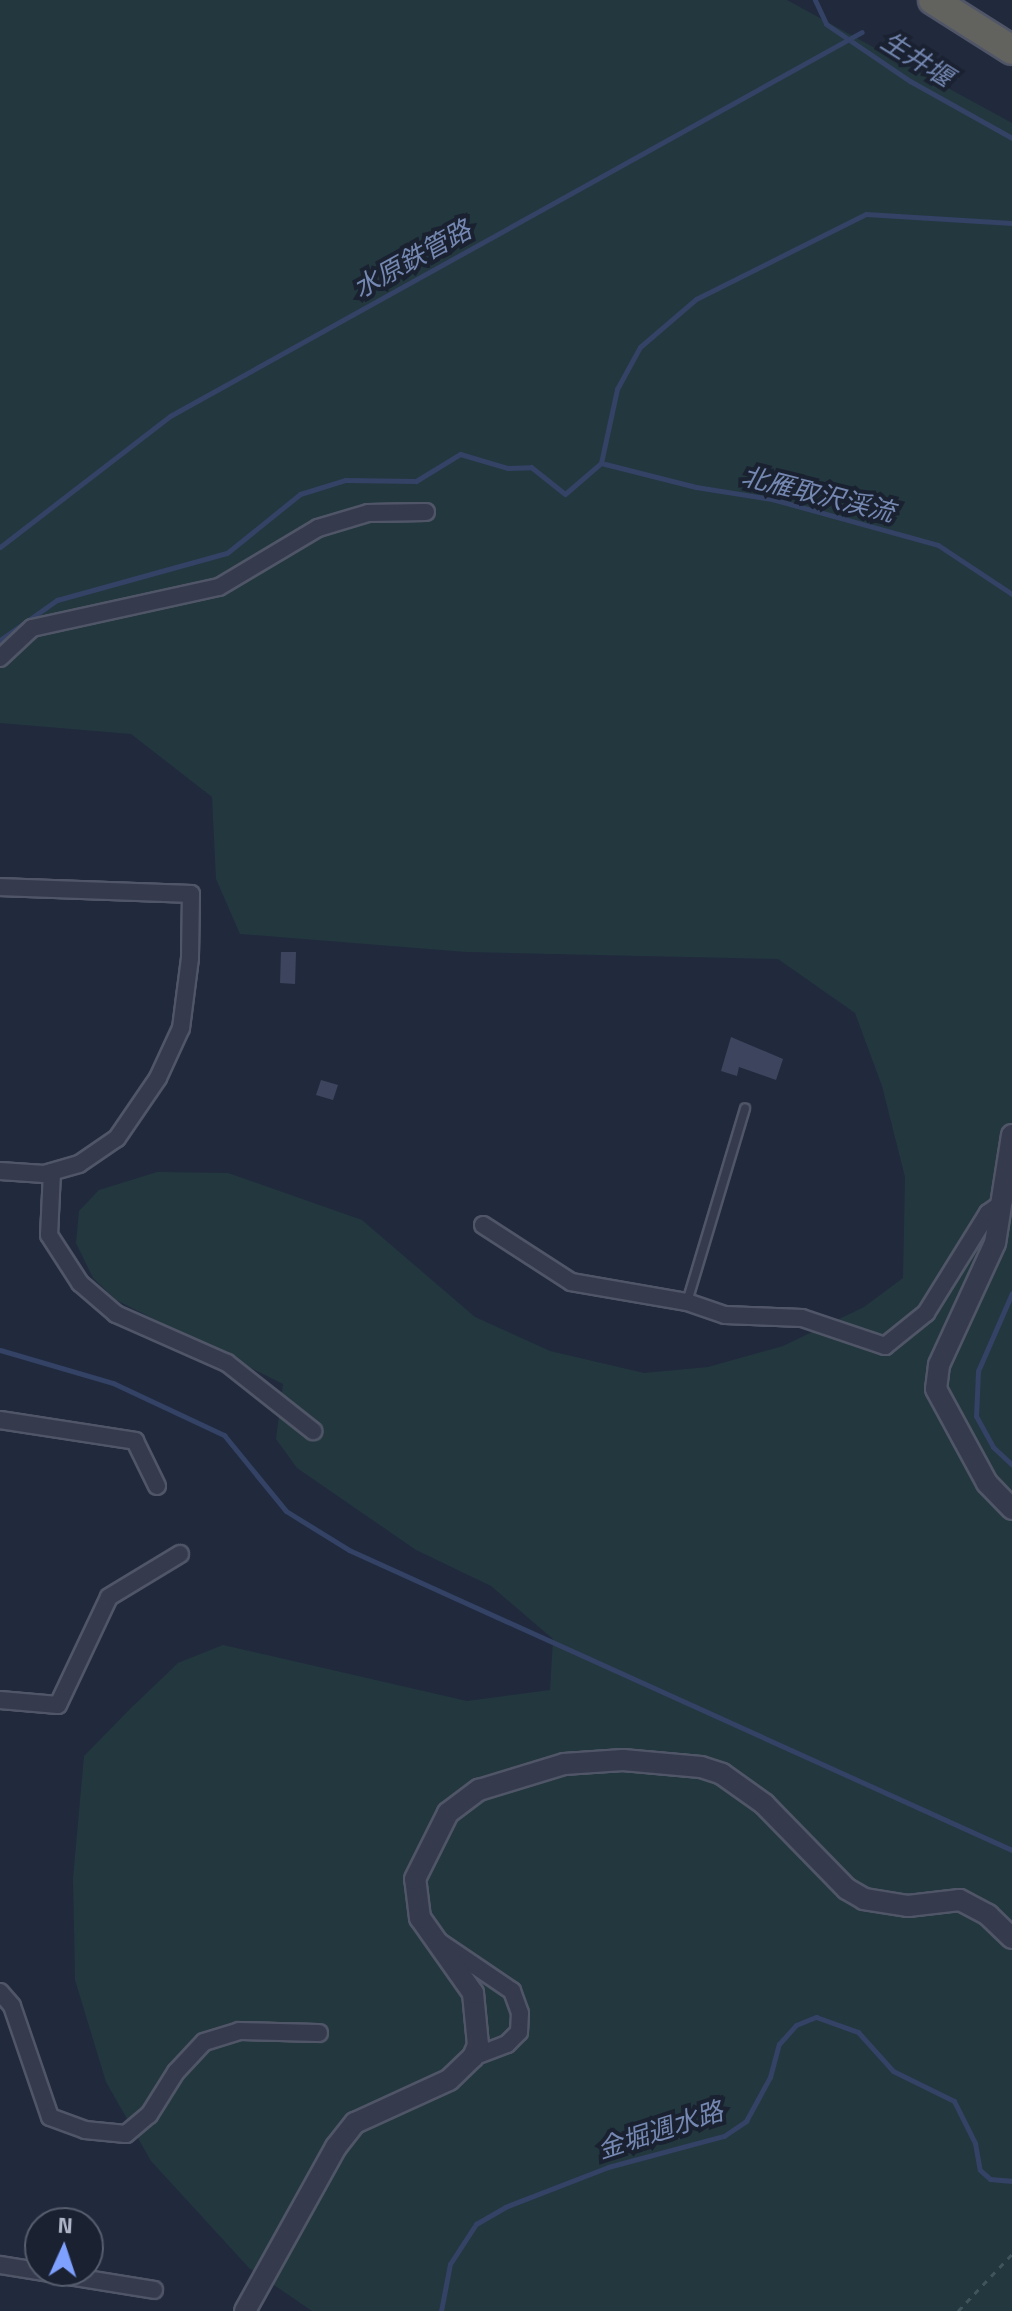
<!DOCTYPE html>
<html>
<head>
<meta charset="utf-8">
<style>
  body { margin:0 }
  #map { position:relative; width:1012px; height:2311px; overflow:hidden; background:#21293d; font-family:"Titillium Web","Noto Sans JP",sans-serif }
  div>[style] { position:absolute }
  .green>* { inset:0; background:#23373e }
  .stream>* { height:5px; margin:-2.5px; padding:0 2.5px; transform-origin:2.5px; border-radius:2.5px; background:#334265 }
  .building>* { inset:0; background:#3c455d }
  .path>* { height:3px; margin-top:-1.5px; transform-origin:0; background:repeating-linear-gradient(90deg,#40545b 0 6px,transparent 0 12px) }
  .roads { filter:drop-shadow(2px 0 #505667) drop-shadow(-2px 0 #505667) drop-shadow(0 2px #505667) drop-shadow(0 -2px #505667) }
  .service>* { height:8px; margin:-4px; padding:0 4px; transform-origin:4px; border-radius:4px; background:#353b4d }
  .minor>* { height:16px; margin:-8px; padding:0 8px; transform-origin:8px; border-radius:8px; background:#353b4d }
  .tertiary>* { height:20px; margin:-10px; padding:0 10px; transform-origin:10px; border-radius:10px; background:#353b4d }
  .trunk>* { height:28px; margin:-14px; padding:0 14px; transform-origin:14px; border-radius:14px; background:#62625f }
  span { translate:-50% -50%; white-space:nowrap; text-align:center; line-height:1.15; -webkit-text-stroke:8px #1a2131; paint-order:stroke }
  .water-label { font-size:26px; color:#7588b2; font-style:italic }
  .north { position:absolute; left:24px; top:2207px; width:80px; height:80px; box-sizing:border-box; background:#1a2131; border:2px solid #565d6d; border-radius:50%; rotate:3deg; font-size:22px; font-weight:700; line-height:32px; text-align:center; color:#b0b6c8 }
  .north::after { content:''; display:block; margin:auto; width:28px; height:36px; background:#7ea0ff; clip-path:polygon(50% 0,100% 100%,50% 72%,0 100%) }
</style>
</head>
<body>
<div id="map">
  <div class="green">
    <i style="clip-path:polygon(0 0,787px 0,1012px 123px,1012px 2311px,312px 2311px,249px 2268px,151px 2161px,106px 2082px,75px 1980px,73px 1878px,84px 1756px,130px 1709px,178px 1663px,223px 1645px,467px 1701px,550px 1690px,553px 1639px,491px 1586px,416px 1550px,297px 1468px,276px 1439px,283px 1384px,116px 1300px,93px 1278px,76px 1243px,79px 1211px,99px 1190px,157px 1172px,228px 1173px,362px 1220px,475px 1317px,550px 1351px,644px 1373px,708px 1367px,783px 1346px,864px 1307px,903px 1278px,905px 1177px,882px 1086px,855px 1013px,778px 959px,466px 952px,240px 934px,216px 879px,212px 797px,131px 734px,0 723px)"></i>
  </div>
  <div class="stream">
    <i style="left:815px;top:0;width:26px;rotate:65deg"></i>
    <i style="left:826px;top:24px;width:102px;rotate:34.2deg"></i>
    <i style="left:910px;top:81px;width:117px;rotate:29.2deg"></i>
    <i style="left:601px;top:463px;width:98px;rotate:14.2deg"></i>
    <i style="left:696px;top:487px;width:77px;rotate:9deg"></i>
    <i style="left:772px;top:499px;width:172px;rotate:15.5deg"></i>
    <i style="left:938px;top:545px;width:89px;rotate:33.5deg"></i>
    <i style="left:0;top:547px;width:215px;rotate:-37.6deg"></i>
    <i style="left:170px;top:416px;width:791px;rotate:-29.03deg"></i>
    <i style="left:0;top:640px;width:70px;rotate:-35.1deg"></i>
    <i style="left:57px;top:600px;width:176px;rotate:-15.5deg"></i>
    <i style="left:227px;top:553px;width:94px;rotate:-38.9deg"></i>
    <i style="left:300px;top:494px;width:47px;rotate:-17.3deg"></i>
    <i style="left:345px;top:480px;width:71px;rotate:0.8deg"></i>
    <i style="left:416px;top:481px;width:52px;rotate:-31.5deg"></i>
    <i style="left:460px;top:454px;width:50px;rotate:16.3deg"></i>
    <i style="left:508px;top:468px;width:23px;rotate:-2deg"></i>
    <i style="left:531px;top:467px;width:43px;rotate:38.5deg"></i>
    <i style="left:565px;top:494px;width:48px;rotate:-40.7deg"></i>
    <i style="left:601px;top:463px;width:76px;rotate:-77.8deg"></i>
    <i style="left:617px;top:389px;width:48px;rotate:-61.3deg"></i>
    <i style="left:640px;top:347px;width:74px;rotate:-40.6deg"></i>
    <i style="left:696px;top:299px;width:190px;rotate:-26.6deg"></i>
    <i style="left:866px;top:214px;width:146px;rotate:3.5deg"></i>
    <i style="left:1012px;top:1293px;width:85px;rotate:113.6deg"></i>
    <i style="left:978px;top:1371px;width:45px;rotate:92.5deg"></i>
    <i style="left:976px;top:1416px;width:35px;rotate:61deg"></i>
    <i style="left:993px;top:1447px;width:26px;rotate:43deg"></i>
    <i style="left:0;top:1350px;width:118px;rotate:16.3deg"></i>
    <i style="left:113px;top:1383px;width:123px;rotate:25.1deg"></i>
    <i style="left:224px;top:1435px;width:98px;rotate:50.8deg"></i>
    <i style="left:286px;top:1511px;width:74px;rotate:31.8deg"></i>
    <i style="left:349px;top:1550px;width:728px;rotate:24.35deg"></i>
    <i style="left:441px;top:2311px;width:48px;rotate:-79.2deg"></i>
    <i style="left:450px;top:2264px;width:48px;rotate:-57deg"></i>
    <i style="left:476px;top:2224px;width:34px;rotate:-30deg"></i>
    <i style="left:505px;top:2207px;width:110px;rotate:-21.2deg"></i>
    <i style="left:608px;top:2167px;width:120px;rotate:-15deg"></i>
    <i style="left:724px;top:2136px;width:27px;rotate:-34deg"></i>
    <i style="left:746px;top:2121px;width:50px;rotate:-61.4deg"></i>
    <i style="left:770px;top:2077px;width:34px;rotate:-75deg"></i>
    <i style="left:779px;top:2044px;width:25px;rotate:-48deg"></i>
    <i style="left:796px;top:2025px;width:22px;rotate:-22deg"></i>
    <i style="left:816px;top:2017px;width:45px;rotate:19.7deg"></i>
    <i style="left:858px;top:2032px;width:52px;rotate:48.1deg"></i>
    <i style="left:893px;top:2071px;width:68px;rotate:26.2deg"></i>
    <i style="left:954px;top:2101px;width:47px;rotate:63.4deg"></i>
    <i style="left:975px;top:2143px;width:27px;rotate:80deg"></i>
    <i style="left:980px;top:2170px;width:13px;rotate:42deg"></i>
    <i style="left:990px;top:2179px;width:22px;rotate:5deg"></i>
  </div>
  <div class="building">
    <i style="clip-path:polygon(281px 952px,296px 952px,295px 984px,280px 983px)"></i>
    <i style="clip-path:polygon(731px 1037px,783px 1059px,776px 1080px,739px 1067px,737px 1076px,721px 1071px)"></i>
    <i style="clip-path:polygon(321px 1080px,338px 1085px,333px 1100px,316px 1095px)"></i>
  </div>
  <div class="path">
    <i style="left:958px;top:2311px;width:79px;rotate:-46.5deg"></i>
  </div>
  <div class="roads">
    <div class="service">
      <i style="left:687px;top:1302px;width:202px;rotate:-73.3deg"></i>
    </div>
    <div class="minor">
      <i style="left:0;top:658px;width:44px;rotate:-43.2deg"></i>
      <i style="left:32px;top:628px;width:191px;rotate:-12.4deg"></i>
      <i style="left:219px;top:587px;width:115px;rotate:-30.8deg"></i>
      <i style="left:318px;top:528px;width:52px;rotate:-16.7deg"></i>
      <i style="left:368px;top:513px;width:58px;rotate:-1deg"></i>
      <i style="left:0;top:887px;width:191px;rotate:2.1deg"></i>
      <i style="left:191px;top:894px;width:64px;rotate:90.9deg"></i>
      <i style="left:190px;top:958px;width:71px;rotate:97.3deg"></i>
      <i style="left:181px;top:1028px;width:55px;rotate:114.7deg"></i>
      <i style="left:158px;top:1078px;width:73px;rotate:124.3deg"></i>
      <i style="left:117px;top:1138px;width:46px;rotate:145.6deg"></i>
      <i style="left:79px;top:1164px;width:36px;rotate:164deg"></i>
      <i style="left:44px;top:1174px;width:44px;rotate:-176.1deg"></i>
      <i style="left:52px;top:1172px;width:63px;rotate:92.7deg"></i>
      <i style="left:49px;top:1235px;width:57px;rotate:57.1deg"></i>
      <i style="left:80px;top:1283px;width:48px;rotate:40.7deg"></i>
      <i style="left:116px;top:1314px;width:121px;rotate:23.8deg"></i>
      <i style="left:227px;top:1363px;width:110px;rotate:38.3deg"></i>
      <i style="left:483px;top:1225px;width:105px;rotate:32.9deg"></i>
      <i style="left:571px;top:1282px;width:118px;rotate:9.8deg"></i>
      <i style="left:687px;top:1302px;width:40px;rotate:18.9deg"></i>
      <i style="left:725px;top:1315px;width:77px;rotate:2.2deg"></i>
      <i style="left:802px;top:1318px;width:88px;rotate:18.6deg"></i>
      <i style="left:885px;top:1346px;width:53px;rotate:-38.8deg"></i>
      <i style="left:926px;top:1313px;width:118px;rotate:-58.2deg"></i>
      <i style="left:988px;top:1213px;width:19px;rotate:-35deg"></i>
      <i style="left:0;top:1420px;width:137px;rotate:8.8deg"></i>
      <i style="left:135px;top:1441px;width:50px;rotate:63.9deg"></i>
      <i style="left:0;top:1700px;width:58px;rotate:4.9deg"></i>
      <i style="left:58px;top:1705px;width:119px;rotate:-64.7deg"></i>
      <i style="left:109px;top:1597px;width:83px;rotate:-31.2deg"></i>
      <i style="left:437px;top:1940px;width:91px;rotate:34.2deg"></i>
      <i style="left:512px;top:1991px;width:23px;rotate:70deg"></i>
      <i style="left:520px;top:2013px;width:19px;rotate:93deg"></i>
      <i style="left:519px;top:2032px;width:17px;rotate:135deg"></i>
      <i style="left:507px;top:2044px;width:36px;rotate:159deg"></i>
      <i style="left:0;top:1992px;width:18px;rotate:49deg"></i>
      <i style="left:12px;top:2006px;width:117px;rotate:71.1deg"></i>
      <i style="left:50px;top:2117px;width:37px;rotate:20deg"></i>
      <i style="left:85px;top:2130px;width:41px;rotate:5.6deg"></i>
      <i style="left:126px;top:2134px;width:30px;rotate:-40deg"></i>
      <i style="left:149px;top:2115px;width:51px;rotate:-57.9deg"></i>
      <i style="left:176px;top:2072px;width:41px;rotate:-47deg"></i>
      <i style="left:204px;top:2042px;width:37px;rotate:-17deg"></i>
      <i style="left:239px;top:2031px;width:80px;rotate:1.4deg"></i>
      <i style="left:0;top:2265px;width:156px;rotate:9.2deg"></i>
    </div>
    <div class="tertiary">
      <i style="left:1012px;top:1135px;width:109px;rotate:98.9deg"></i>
      <i style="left:995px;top:1243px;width:134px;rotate:114.7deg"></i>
      <i style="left:939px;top:1365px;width:24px;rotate:97deg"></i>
      <i style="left:936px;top:1389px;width:107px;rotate:61.5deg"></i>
      <i style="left:987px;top:1483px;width:36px;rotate:46deg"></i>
      <i style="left:245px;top:2311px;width:188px;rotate:-61deg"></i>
      <i style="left:336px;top:2147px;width:31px;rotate:-52deg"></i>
      <i style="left:355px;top:2123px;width:103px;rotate:-24.6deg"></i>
      <i style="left:449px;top:2080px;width:33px;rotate:-44deg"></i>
      <i style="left:473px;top:2057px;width:13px;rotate:-67deg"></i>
      <i style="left:478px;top:2045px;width:52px;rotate:-95.5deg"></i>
      <i style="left:473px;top:1993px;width:92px;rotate:-125.2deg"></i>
      <i style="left:420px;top:1918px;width:39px;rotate:-97deg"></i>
      <i style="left:415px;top:1879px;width:74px;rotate:-63.4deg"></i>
      <i style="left:448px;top:1813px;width:39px;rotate:-37deg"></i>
      <i style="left:479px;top:1790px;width:89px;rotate:-17deg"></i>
      <i style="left:564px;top:1764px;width:59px;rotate:-3.9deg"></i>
      <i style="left:623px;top:1760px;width:78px;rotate:5.1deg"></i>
      <i style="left:701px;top:1767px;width:22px;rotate:18deg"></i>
      <i style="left:722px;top:1774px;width:52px;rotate:35.5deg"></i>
      <i style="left:764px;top:1804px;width:119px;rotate:45.7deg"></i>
      <i style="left:847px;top:1889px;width:20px;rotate:30deg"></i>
      <i style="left:864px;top:1899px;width:45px;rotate:9deg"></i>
      <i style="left:908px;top:1906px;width:52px;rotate:-6.6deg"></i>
      <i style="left:960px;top:1900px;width:32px;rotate:28deg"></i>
      <i style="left:988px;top:1915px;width:33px;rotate:44deg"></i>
    </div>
    <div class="trunk">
      <i style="left:933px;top:0;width:93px;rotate:32.3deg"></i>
    </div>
  </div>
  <div class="water-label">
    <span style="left:917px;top:59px;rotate:32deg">生井堰</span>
    <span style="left:412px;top:259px;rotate:-29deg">水原鉄管路</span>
    <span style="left:818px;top:494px;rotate:14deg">北雁取沢渓流</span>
    <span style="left:660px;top:2130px;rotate:-18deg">金堀週水路</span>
  </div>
  <div class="north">N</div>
</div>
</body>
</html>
